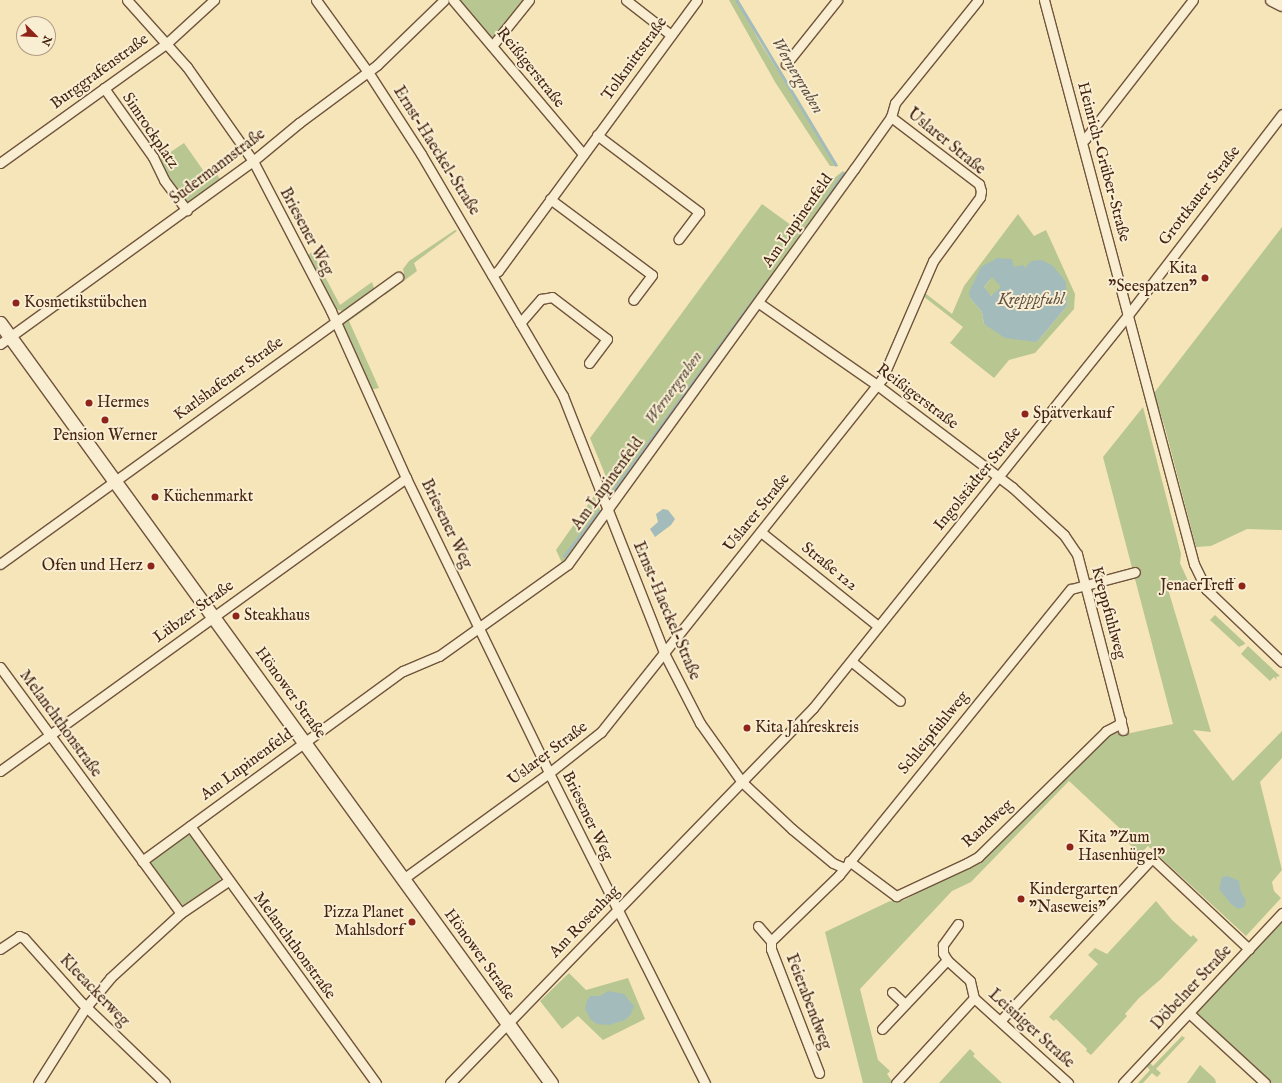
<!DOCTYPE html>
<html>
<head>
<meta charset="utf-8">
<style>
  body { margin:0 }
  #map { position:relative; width:1282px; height:1083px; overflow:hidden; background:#f6e5b9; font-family:"IM FELL English",serif }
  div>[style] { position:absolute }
  .green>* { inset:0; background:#b8c692 }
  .water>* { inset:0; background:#a3bcbb }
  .stream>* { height:2.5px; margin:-1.25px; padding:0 1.25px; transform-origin:1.25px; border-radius:1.25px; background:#a3bcbb }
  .roads { filter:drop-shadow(1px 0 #70543c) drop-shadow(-1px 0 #70543c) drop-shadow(0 1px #70543c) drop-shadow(0 -1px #70543c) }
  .minor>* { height:9px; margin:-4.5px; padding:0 4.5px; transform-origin:4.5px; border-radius:4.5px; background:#f9eed2 }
  .tertiary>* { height:12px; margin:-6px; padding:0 6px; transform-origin:6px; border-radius:6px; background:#f9eed2 }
  .secondary>* { height:13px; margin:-6.5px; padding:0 6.5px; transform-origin:6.5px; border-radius:6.5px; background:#f9eed2 }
  .dots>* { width:11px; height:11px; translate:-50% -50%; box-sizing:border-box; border:2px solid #f9eed2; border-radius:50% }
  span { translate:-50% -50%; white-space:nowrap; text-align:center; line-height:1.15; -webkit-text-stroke:4px #f9eed2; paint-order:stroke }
  .street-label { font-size:16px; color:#442313 }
  .poi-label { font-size:16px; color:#442313 }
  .right { translate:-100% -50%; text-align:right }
  .left { translate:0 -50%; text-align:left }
  .water-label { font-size:17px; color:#605145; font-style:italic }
  .north { position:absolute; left:16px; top:16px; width:40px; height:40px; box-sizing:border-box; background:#f9eed2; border:1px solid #b19d86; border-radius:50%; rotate:114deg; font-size:11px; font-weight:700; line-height:16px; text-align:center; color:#442313 }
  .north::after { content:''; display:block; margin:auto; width:14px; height:18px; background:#8f2418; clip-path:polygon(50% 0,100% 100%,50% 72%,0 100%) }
</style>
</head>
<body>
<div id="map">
  <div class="green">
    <i style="clip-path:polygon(458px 0,525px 0,494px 41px)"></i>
    <i style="clip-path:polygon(729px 0,738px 0,759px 41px,838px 166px,830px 166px,816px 145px,775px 82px)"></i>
    <i style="clip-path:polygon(184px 143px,210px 180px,217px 174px,221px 181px,187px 204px,157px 161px)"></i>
    <i style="clip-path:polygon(843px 171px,846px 174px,614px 496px,590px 438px,762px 204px,795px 228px,833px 179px)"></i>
    <i style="clip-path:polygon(evenodd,1018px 214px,1034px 236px,1046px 230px,1075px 294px,1074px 309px,1035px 353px,1009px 360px,994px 378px,950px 343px,963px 327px,923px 296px,925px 293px,952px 314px,964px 286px,1018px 214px,991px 279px,984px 287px,990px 296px,1008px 289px,1067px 306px,1037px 342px,984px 324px,982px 312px,970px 298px,991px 279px)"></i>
    <i style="clip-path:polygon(1282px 227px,1282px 530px,1247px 529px,1211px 546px,1196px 547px,1165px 428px,1154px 393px)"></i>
    <i style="clip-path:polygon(455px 230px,457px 231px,414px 263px,417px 271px,385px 295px,383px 291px,404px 274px,403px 269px,409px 261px)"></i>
    <i style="clip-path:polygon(312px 252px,340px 305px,372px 282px,375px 291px,343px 311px,336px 310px,306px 257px)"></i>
    <i style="clip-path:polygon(374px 299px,377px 301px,349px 321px,379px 388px,370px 390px,341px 324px)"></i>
    <i style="clip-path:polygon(1143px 407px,1181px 554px,1180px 563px,1189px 583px,1167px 586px,1211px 732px,1193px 730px,1233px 781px,1282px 731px,1282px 758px,1260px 782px,1282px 870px,1272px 882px,1274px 891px,1281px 898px,1246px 936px,1148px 846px,1140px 854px,1124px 839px,1127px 835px,1069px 781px,971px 882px,952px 891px,860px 989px,878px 1060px,890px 1071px,887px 1074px,892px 1081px,891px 1083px,863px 1083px,825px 932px,890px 901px,897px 902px,904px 900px,976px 862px,1107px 733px,1119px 731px,1121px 735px,1173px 724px,1103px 457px)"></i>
    <i style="clip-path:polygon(594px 496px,602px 514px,569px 559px,562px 563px,556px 550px)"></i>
    <i style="clip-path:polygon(1215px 615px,1245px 643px,1245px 644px,1239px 647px,1210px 620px)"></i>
    <i style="clip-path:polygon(1248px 646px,1280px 676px,1276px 677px,1277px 680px,1274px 677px,1270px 681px,1241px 654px)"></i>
    <i style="clip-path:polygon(184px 834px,193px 836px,221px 877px,219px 882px,184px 907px,150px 864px,150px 860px)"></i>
    <i style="clip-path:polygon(1156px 901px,1172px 920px,1191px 937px,1193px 935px,1198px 940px,1161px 979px,1139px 998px,1125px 1014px,1127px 1016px,1091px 1055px,1086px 1051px,1087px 1049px,1056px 1019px,1054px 1021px,1049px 1017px,1098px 964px,1088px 955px,1095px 948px,1107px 954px)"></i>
    <i style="clip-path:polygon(1282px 922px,1282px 1083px,1272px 1083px,1196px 1013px)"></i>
    <i style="clip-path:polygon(569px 973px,586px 990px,628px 978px,645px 1019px,603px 1040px,578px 1016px,562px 1029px,540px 1001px)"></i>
    <i style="clip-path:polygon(1182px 1036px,1185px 1038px,1156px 1069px,1161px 1073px,1157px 1077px,1152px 1073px,1143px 1083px,1138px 1083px,1150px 1070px,1146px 1066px,1149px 1062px,1153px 1066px)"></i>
    <i style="clip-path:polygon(970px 1049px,975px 1054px,973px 1056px,1002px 1083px,939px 1083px)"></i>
    <i style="clip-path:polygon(1200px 1065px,1215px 1079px,1216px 1083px,1187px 1083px)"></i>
  </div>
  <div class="water">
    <i style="clip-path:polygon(evenodd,997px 258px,1012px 259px,1014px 267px,1023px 265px,1025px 268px,1031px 261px,1042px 260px,1053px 266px,1066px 282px,1067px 306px,1037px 342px,1005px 338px,984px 324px,982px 312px,970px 298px,969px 292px,981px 267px,997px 258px,992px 277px,1001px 287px,991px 296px,984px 287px,992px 277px)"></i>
    <i style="clip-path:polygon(663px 509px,668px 510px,675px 519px,671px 525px,655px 537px,650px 529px,658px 522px,656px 514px)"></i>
    <i style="clip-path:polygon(1228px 876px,1239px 881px,1241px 892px,1246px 901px,1244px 907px,1238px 909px,1231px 904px,1219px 889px,1222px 877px)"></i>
    <i style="clip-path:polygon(608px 991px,624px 994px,634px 1006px,631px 1014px,625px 1020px,609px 1025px,597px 1024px,591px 1020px,585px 1009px,587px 1001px,590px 996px,600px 996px)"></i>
  </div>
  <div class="stream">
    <i style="left:737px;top:0;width:192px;rotate:59deg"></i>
    <i style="left:815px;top:216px;width:51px;rotate:-56.9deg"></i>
    <i style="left:756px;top:296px;width:26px;rotate:-53deg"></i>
    <i style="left:612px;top:492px;width:240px;rotate:-53.7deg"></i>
    <i style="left:564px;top:556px;width:57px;rotate:-52.1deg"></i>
  </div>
  <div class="roads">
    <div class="minor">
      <i style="left:127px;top:0;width:90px;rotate:48.2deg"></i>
      <i style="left:187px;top:67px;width:115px;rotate:54.9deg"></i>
      <i style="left:253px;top:161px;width:169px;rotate:62.5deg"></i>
      <i style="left:331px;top:311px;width:183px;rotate:65.8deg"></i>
      <i style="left:406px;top:478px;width:328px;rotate:64.1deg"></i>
      <i style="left:549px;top:773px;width:347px;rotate:63.3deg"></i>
      <i style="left:316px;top:0;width:89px;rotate:54.2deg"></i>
      <i style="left:368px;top:72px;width:98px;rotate:57.1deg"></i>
      <i style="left:421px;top:154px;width:281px;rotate:59.6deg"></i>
      <i style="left:563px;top:396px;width:276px;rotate:68.5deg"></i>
      <i style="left:664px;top:653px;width:79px;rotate:62.8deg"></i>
      <i style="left:700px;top:723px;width:72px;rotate:54.6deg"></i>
      <i style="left:742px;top:782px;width:69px;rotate:43.2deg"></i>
      <i style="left:792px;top:829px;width:53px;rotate:39.7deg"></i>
      <i style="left:833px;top:863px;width:12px;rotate:24deg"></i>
      <i style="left:453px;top:0;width:202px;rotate:49.8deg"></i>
      <i style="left:626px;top:0;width:57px;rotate:37.9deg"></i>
      <i style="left:1044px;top:0;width:584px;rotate:75.11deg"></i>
      <i style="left:1194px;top:564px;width:28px;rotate:64deg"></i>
      <i style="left:1206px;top:589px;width:105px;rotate:43.8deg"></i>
      <i style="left:492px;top:46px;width:59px;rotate:-51.2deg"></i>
      <i style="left:786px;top:64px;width:82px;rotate:-51.4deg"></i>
      <i style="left:104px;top:88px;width:85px;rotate:54.6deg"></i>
      <i style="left:153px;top:157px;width:25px;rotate:64deg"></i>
      <i style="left:164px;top:180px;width:38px;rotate:53deg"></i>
      <i style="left:597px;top:135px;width:128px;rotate:37deg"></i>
      <i style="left:699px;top:212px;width:34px;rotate:127deg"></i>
      <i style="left:1082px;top:140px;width:3px;rotate:-18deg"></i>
      <i style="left:1085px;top:139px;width:176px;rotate:-52.2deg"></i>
      <i style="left:0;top:163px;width:206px;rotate:-35.7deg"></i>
      <i style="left:167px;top:43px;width:64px;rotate:-42.5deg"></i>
      <i style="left:550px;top:199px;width:127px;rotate:36.7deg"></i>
      <i style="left:652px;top:275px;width:31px;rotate:127deg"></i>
      <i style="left:492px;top:275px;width:7px;rotate:-34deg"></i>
      <i style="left:498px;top:271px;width:336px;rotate:-53.7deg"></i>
      <i style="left:759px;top:303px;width:144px;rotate:34.8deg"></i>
      <i style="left:877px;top:385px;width:169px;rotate:37.1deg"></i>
      <i style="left:1012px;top:487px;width:71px;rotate:42.7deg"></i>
      <i style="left:1064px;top:535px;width:23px;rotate:56deg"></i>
      <i style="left:1077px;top:554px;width:182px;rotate:75.4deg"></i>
      <i style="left:520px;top:323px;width:32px;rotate:-49deg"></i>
      <i style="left:541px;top:299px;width:11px;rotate:-10deg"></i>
      <i style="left:552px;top:297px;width:69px;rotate:37.4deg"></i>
      <i style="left:607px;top:339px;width:30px;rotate:127deg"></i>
      <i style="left:0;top:344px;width:312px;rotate:-35.9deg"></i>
      <i style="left:253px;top:161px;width:60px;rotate:-39.6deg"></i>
      <i style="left:299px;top:123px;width:97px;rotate:-36.6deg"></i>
      <i style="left:377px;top:65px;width:93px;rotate:-44.1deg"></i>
      <i style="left:761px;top:532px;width:150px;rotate:38.8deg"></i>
      <i style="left:0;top:564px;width:491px;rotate:-35.8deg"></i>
      <i style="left:851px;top:661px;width:63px;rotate:39.2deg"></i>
      <i style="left:0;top:667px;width:305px;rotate:53.7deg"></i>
      <i style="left:0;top:771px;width:501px;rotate:-35.82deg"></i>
      <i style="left:190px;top:826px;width:317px;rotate:54.1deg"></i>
      <i style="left:142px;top:861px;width:323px;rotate:-36.1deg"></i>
      <i style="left:403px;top:671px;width:39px;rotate:-23deg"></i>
      <i style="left:439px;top:656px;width:158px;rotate:-35.5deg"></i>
      <i style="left:568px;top:564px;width:488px;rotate:-54.1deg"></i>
      <i style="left:854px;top:169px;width:64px;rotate:-54.6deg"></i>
      <i style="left:891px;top:117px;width:15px;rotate:-74deg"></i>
      <i style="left:895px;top:103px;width:132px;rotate:-51.1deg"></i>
      <i style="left:849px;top:861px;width:59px;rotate:36.7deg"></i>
      <i style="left:896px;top:896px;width:78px;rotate:-24.9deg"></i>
      <i style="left:967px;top:863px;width:13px;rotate:-29deg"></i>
      <i style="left:978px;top:857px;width:180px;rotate:-44.5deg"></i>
      <i style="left:1106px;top:731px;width:13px;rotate:-27deg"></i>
      <i style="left:1118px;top:725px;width:6px;rotate:-59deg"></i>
      <i style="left:403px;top:879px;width:180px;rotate:-36deg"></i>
      <i style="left:549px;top:773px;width:66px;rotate:-38.3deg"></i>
      <i style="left:601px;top:732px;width:451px;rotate:-51.5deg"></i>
      <i style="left:882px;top:379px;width:129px;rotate:-66.6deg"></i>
      <i style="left:933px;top:261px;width:79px;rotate:-53.7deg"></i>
      <i style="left:980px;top:197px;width:6px;rotate:-81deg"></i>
      <i style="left:981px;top:191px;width:7px;rotate:-106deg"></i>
      <i style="left:979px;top:184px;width:111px;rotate:-142.7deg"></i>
      <i style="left:958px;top:924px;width:26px;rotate:126deg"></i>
      <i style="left:943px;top:945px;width:8px;rotate:90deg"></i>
      <i style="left:943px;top:953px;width:8px;rotate:60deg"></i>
      <i style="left:947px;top:960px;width:31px;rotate:42deg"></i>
      <i style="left:970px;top:981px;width:17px;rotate:77deg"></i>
      <i style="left:758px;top:926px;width:20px;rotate:49deg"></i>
      <i style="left:771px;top:941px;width:95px;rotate:-44.1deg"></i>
      <i style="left:839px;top:875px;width:368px;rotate:-51deg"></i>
      <i style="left:1071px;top:589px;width:66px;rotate:-14.9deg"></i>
      <i style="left:771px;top:941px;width:8px;rotate:90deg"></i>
      <i style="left:771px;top:949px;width:133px;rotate:68.8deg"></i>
      <i style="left:0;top:949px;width:23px;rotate:-34deg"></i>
      <i style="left:19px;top:936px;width:5px;rotate:22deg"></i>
      <i style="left:24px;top:938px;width:87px;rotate:48.3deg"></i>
      <i style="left:82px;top:1003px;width:115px;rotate:43.9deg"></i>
      <i style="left:892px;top:992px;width:18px;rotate:43deg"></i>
      <i style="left:974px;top:998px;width:127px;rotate:42.1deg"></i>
      <i style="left:1189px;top:1013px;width:103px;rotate:42.6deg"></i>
      <i style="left:1001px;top:1020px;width:221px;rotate:-47deg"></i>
      <i style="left:1152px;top:858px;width:133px;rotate:43.2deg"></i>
      <i style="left:882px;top:1029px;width:95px;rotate:-46.7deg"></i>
      <i style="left:38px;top:1083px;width:90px;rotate:-57.7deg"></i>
      <i style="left:86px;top:1007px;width:38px;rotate:-50deg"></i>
      <i style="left:110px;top:978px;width:96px;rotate:-42.5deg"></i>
      <i style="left:181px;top:913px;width:57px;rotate:-34.2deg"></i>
      <i style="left:450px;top:1083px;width:522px;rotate:-45.93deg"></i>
      <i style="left:813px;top:708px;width:504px;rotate:-51.29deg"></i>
      <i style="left:1128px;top:315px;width:253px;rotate:-52.5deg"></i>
      <i style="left:896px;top:1083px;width:115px;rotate:-47.5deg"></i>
      <i style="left:1123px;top:1083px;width:233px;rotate:-46.9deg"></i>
    </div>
    <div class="tertiary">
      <i style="left:1272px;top:0;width:11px;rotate:27deg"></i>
    </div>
    <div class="secondary">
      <i style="left:0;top:323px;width:939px;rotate:54.06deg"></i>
    </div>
  </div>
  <div class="dots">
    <i style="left:1205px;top:278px;background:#8f2418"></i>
    <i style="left:16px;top:303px;background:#8f2418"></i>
    <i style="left:89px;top:403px;background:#8f2418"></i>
    <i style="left:1025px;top:414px;background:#8f2418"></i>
    <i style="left:105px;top:420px;background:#8f2418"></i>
    <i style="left:155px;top:497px;background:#8f2418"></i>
    <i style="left:151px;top:566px;background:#8f2418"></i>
    <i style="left:1242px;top:586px;background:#8f2418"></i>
    <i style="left:236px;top:616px;background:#8f2418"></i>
    <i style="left:747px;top:728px;background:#8f2418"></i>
    <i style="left:1070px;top:847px;background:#8f2418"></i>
    <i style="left:1021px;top:899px;background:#8f2418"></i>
    <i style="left:412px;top:922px;background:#8f2418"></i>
  </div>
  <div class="street-label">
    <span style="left:635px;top:59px;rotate:-54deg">Tolkmittstraße</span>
    <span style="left:530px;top:68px;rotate:51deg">Reißigerstraße</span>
    <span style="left:100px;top:72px;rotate:-36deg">Burggrafenstraße</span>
    <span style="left:150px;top:131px;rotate:56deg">Simrockplatz</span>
    <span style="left:946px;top:142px;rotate:39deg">Uslarer Straße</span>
    <span style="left:436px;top:151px;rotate:58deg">Ernst-Haeckel-Straße</span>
    <span style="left:1103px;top:162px;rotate:75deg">Heinrich-Grüber-Straße</span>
    <span style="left:218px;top:167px;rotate:-37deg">Sudermannstraße</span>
    <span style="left:1200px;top:196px;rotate:-52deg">Grottkauer Straße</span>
    <span style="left:798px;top:221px;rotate:-55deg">Am Lupinenfeld</span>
    <span style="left:306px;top:232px;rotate:62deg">Briesener Weg</span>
    <span style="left:229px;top:379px;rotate:-36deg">Karlshafener Straße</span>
    <span style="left:917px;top:397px;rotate:37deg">Reißigerstraße</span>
    <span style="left:978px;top:479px;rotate:-51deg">Ingolstädter Straße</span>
    <span style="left:608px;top:484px;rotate:-54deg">Am Lupinenfeld</span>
    <span style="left:757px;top:513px;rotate:-51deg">Uslarer Straße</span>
    <span style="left:446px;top:524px;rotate:64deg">Briesener Weg</span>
    <span style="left:829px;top:567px;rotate:39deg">Straße 122</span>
    <span style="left:666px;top:611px;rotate:67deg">Ernst-Haeckel-Straße</span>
    <span style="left:194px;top:612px;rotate:-36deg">Lübzer Straße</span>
    <span style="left:1108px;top:613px;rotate:75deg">Kreppfuhlweg</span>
    <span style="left:290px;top:693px;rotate:54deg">Hönower Straße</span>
    <span style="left:60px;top:724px;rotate:54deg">Melanchthonstraße</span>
    <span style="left:934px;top:733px;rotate:-51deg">Schleipfuhlweg</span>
    <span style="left:548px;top:754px;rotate:-37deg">Uslarer Straße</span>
    <span style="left:247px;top:765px;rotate:-36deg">Am Lupinenfeld</span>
    <span style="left:587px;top:816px;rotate:64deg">Briesener Weg</span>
    <span style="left:988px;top:824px;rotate:-43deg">Randweg</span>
    <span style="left:585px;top:922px;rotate:-46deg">Am Rosenhag</span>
    <span style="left:294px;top:946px;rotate:54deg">Melanchthonstraße</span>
    <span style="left:479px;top:955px;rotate:54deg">Hönower Straße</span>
    <span style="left:1192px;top:988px;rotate:-47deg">Döbelner Straße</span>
    <span style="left:94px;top:991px;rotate:46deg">Kleeackerweg</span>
    <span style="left:808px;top:1002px;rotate:69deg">Feierabendweg</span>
    <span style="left:1031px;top:1029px;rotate:42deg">Leisniger Straße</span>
  </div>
  <div class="poi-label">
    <span class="right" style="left:1197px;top:278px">Kita<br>"Seespatzen"</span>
    <span class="left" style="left:24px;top:303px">Kosmetikstübchen</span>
    <span class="left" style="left:97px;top:403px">Hermes</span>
    <span class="left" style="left:1033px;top:414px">Spätverkauf</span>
    <span style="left:105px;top:436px">Pension Werner</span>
    <span class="left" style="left:163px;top:497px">Küchenmarkt</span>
    <span class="right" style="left:143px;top:566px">Ofen und Herz</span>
    <span class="right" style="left:1234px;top:586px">JenaerTreff</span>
    <span class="left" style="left:244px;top:616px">Steakhaus</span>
    <span class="left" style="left:755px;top:728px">Kita Jahreskreis</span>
    <span class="left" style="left:1078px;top:847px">Kita "Zum<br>Hasenhügel"</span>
    <span class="left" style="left:1029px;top:899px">Kindergarten<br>"Naseweis"</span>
    <span class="right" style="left:404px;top:922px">Pizza Planet<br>Mahlsdorf</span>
  </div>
  <div class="water-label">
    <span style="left:797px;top:76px;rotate:59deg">Wernergraben</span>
    <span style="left:1031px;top:300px">Krepppfuhl</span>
    <span style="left:674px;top:388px;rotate:-54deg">Wernergraben</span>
  </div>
  <div class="north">N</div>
</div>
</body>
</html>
